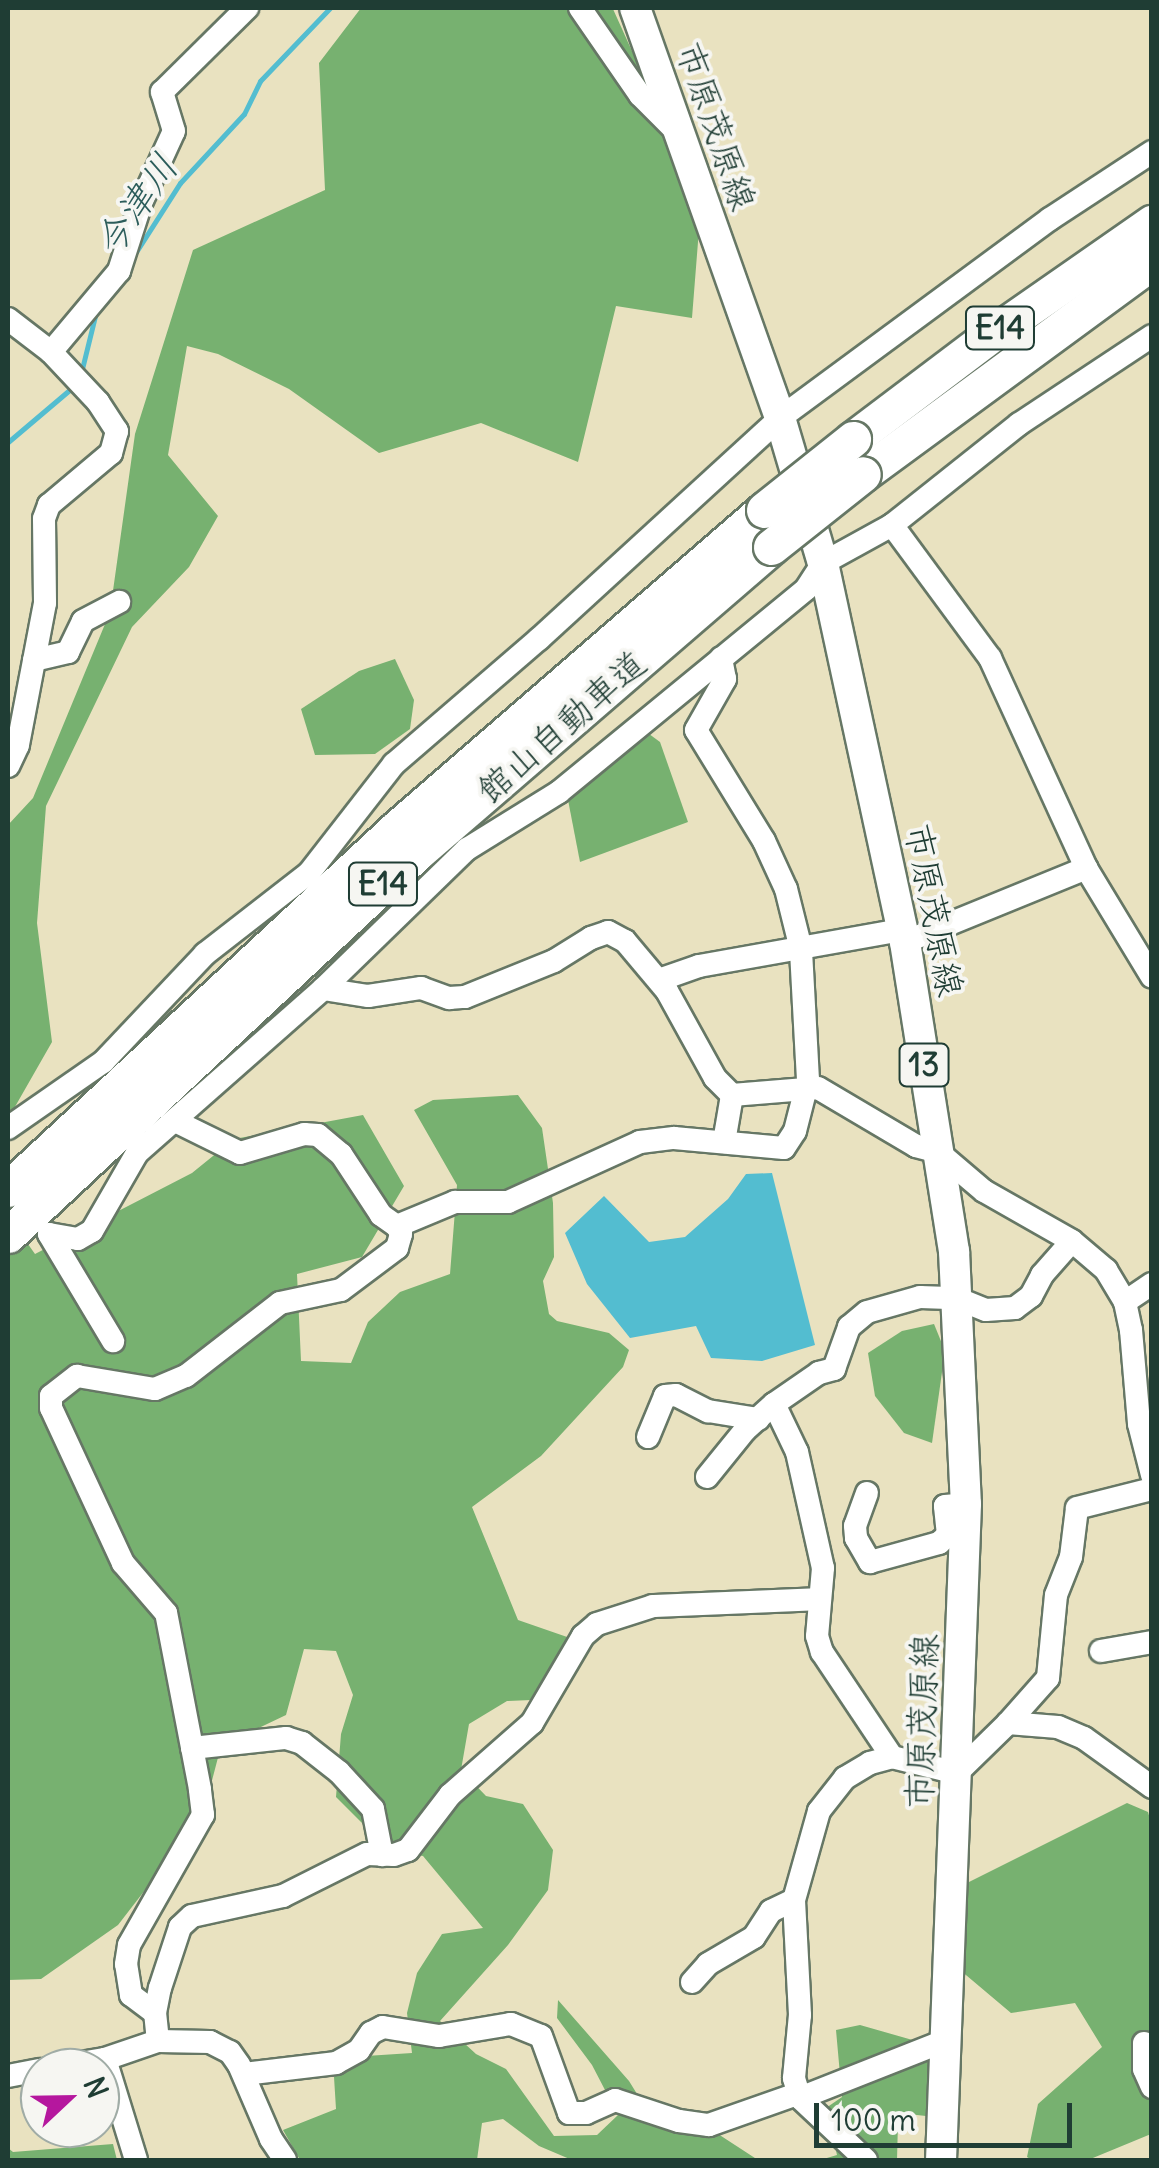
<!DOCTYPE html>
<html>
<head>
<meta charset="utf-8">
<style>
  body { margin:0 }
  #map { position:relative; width:1159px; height:2168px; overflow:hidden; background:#e9e2c0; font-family:Delius,"Klee One",sans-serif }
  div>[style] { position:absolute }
  .forest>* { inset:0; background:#77b170 }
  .water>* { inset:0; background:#53bdd0 }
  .stream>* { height:5px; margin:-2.5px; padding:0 2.5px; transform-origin:2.5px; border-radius:2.5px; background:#53bdd0 }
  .roads { filter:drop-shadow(2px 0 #667765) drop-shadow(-2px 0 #667765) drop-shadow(0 2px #667765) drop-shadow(0 -2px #667765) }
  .minor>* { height:22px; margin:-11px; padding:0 11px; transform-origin:11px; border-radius:11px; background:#fff }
  .major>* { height:30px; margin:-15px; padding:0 15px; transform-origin:15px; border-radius:15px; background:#fff }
  .highway>* { height:35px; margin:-17.5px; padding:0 17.5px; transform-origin:17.5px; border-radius:17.5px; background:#fff }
  .bridges { filter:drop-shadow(2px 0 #667765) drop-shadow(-2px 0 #667765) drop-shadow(0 2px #667765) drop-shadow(0 -2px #667765) }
  .highway-bridge>* { height:35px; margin:-17.5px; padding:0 17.5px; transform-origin:17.5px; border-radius:17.5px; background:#fff }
  span { translate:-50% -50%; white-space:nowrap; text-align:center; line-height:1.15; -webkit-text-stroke:8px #f6f6f2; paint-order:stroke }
  .shield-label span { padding:2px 8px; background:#f6f6f2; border:2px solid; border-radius:8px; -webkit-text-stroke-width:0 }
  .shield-label { font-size:32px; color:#1f3d34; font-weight:700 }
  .street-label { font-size:35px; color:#1f3d34 }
  .water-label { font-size:38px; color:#2c5d5b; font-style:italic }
  .frame { position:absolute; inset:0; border:10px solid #1f3d34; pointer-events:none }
  .north { position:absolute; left:20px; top:2048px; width:100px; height:100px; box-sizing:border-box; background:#f6f6f2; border:2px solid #a0aca6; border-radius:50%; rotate:68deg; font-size:28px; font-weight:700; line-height:40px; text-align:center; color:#1f3d34 }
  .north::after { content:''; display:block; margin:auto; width:35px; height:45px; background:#b5179e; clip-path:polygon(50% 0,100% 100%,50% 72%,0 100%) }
  .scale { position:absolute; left:814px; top:2103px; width:258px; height:45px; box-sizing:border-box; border:5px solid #1f3d34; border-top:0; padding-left:12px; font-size:30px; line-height:35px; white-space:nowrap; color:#1f3d34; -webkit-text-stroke:8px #f6f6f2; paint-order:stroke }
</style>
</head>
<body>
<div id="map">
  <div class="forest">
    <i style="clip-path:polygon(361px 8px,613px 9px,701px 204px,692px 318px,616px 306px,578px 462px,481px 423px,379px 453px,289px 389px,218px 354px,187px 346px,168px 455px,218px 516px,189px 567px,132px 627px,46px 806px,37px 923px,52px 1042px,8px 1119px,8px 825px,33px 798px,110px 612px,135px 434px,193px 250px,325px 190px,319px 63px)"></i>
    <i style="clip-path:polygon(395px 659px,414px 700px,410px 729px,375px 754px,315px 755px,301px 709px,359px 671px)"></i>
    <i style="clip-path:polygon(641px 728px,660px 742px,688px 822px,580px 862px,563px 774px)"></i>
    <i style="clip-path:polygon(518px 1095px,542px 1128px,553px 1203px,554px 1257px,543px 1281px,549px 1314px,557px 1321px,609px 1333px,629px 1350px,623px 1367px,541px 1456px,472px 1507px,518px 1620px,570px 1638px,531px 1700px,507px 1701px,469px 1724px,461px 1770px,486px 1796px,523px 1804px,553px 1850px,548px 1890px,508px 1945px,440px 2021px,476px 2054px,506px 2069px,554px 2136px,597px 2135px,618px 2115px,592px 2065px,557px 2018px,558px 2000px,629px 2081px,655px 2123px,715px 2132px,758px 2160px,572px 2160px,539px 2146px,503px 2119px,482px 2123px,477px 2160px,300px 2160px,283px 2130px,336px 2109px,334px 2077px,366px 2056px,412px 2053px,407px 2013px,417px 1973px,442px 1934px,483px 1928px,423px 1856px,371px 1847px,363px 1824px,336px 1797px,341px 1734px,353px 1695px,336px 1651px,304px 1649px,286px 1715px,221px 1746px,203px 1815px,118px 1925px,41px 1979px,8px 1980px,8px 1216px,35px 1254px,192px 1173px,234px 1139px,363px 1115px,404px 1186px,362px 1257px,297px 1274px,301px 1361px,351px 1363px,368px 1322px,400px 1292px,450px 1274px,457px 1185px,414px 1110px,433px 1100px)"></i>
    <i style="clip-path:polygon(934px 1324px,945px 1351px,932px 1443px,904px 1433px,875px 1396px,868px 1353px,902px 1331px)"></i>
    <i style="clip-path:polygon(1127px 1803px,1148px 1812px,1152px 1826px,1151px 2134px,1088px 2160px,1032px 2160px,1027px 2157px,1038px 2104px,1102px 2047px,1075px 2003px,1011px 2013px,960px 1970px,939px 1897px)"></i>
    <i style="clip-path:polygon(860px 2025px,923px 2043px,934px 2064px,935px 2117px,908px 2114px,898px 2122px,897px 2160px,820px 2160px,837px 2155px,826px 2108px,842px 2097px,836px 2030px)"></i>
    <i style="clip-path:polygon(113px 2144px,117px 2160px,8px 2160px,8px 2148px,13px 2152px)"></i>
  </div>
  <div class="water">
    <i style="clip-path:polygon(772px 1173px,815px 1345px,762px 1361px,711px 1358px,696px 1326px,630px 1338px,587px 1284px,565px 1233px,604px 1196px,649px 1242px,685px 1237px,728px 1199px,746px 1174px)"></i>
  </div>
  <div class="stream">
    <i style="left:136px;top:252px;width:82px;rotate:-57.5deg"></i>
    <i style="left:180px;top:183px;width:94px;rotate:-47.2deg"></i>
    <i style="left:244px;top:114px;width:37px;rotate:-64deg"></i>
    <i style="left:260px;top:81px;width:101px;rotate:-46.2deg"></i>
    <i style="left:81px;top:373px;width:59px;rotate:-76.2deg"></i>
    <i style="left:8px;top:442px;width:87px;rotate:-40.3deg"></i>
  </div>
  <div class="roads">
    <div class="minor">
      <i style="left:580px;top:8px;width:106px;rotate:55.4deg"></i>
      <i style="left:640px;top:95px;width:55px;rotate:45deg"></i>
      <i style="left:8px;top:319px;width:54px;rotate:37.5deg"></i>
      <i style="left:51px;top:352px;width:69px;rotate:46.8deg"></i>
      <i style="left:98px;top:402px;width:35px;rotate:57deg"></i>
      <i style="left:117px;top:431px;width:23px;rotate:105deg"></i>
      <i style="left:111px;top:453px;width:81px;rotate:140deg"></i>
      <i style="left:49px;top:505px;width:15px;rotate:110deg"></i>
      <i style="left:44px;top:519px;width:84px;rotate:89.3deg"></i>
      <i style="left:45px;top:603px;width:145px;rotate:100.8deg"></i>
      <i style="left:18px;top:745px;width:23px;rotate:115deg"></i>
      <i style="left:51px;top:352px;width:106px;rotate:-50deg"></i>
      <i style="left:119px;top:271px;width:71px;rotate:-72.1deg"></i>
      <i style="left:141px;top:203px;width:79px;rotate:-65.4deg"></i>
      <i style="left:174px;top:131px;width:41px;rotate:-107.1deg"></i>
      <i style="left:162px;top:92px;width:120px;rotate:-44.7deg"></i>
      <i style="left:892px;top:525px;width:165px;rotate:53.6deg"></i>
      <i style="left:990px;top:658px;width:231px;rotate:65.4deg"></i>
      <i style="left:1086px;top:868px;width:127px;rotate:58.8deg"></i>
      <i style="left:34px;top:660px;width:35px;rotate:-13deg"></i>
      <i style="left:68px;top:652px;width:34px;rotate:-64deg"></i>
      <i style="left:83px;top:621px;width:41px;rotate:-27.8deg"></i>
      <i style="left:905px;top:942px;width:196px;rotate:-22.2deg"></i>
      <i style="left:659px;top:980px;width:42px;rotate:-19.3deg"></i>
      <i style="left:699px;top:966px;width:206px;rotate:-10.1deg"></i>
      <i style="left:323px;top:989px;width:46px;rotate:8.8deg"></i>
      <i style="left:368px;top:996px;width:54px;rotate:-8.6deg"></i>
      <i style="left:421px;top:988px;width:30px;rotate:20deg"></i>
      <i style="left:449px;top:998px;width:16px;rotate:-4deg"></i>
      <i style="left:465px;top:997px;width:96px;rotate:-22deg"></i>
      <i style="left:554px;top:961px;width:44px;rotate:-31.9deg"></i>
      <i style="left:591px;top:938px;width:18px;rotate:-19deg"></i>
      <i style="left:608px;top:932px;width:19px;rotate:28deg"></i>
      <i style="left:625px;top:941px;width:65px;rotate:50deg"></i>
      <i style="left:667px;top:991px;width:99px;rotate:61.1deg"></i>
      <i style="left:715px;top:1078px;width:24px;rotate:45deg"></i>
      <i style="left:732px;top:1095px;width:86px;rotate:-4.7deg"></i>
      <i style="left:818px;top:1088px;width:114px;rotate:30.6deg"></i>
      <i style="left:916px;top:1146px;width:23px;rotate:15deg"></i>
      <i style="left:938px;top:1152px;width:60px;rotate:40.3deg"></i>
      <i style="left:984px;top:1191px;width:101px;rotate:29.6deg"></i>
      <i style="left:1072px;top:1241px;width:45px;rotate:40.5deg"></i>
      <i style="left:1106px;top:1270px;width:37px;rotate:59deg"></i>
      <i style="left:1125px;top:1302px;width:29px;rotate:78deg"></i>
      <i style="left:1131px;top:1330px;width:94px;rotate:85.1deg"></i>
      <i style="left:1139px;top:1424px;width:53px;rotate:75.7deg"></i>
      <i style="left:177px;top:1122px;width:70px;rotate:26.2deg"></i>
      <i style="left:240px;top:1153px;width:67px;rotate:-16.5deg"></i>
      <i style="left:304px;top:1134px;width:14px;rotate:4deg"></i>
      <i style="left:318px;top:1135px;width:30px;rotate:40deg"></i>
      <i style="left:341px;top:1154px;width:73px;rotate:56.7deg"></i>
      <i style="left:381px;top:1215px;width:19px;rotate:35deg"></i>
      <i style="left:397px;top:1226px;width:63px;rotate:-22.5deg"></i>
      <i style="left:455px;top:1202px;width:53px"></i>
      <i style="left:508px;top:1202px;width:145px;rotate:-24.4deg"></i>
      <i style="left:640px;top:1142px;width:34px;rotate:-7deg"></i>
      <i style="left:674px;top:1138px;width:110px;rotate:5.2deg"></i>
      <i style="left:784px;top:1148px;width:20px;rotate:-57deg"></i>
      <i style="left:795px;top:1131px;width:53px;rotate:-75.7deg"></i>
      <i style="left:808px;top:1080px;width:131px;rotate:-93.1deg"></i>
      <i style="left:801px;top:949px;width:62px;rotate:-104deg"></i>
      <i style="left:786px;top:889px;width:53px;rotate:-114.6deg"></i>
      <i style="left:764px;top:841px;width:130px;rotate:-121.5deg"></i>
      <i style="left:696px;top:730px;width:59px;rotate:-60.4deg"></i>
      <i style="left:725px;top:679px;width:21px;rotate:-101deg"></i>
      <i style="left:8px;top:1128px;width:116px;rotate:-34.8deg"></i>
      <i style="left:103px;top:1062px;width:149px;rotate:-46.6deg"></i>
      <i style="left:205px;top:954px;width:132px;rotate:-37.9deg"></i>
      <i style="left:309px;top:873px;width:138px;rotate:-52.1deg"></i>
      <i style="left:394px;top:764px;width:191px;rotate:-40.8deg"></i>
      <i style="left:539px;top:639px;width:327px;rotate:-42.5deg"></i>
      <i style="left:780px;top:418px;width:335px;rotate:-36.4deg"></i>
      <i style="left:1050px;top:219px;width:122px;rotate:-33.3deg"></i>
      <i style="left:724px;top:1142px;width:48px;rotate:-80.3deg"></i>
      <i style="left:49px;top:1234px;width:29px;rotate:10deg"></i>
      <i style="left:78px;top:1239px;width:16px;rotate:-30deg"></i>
      <i style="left:92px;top:1231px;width:90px;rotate:-60deg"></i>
      <i style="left:137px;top:1153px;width:248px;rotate:-41.4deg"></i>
      <i style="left:323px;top:989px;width:201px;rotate:-44.2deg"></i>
      <i style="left:467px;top:849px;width:108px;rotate:-31.8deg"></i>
      <i style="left:559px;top:792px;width:320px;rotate:-39.4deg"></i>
      <i style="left:806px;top:589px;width:31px;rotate:-57deg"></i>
      <i style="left:823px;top:563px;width:79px;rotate:-28.8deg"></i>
      <i style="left:892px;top:525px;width:162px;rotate:-38.5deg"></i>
      <i style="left:1019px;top:424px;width:159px;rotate:-33.5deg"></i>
      <i style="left:49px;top:1234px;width:125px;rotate:59.1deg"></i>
      <i style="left:1125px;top:1302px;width:32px;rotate:-34deg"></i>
      <i style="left:774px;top:1404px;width:53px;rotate:64.4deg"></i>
      <i style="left:797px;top:1452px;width:119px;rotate:77.4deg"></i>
      <i style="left:823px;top:1568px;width:68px;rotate:95deg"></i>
      <i style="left:817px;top:1636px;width:17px;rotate:73deg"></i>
      <i style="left:822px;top:1652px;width:126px;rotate:56.3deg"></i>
      <i style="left:648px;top:1437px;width:44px;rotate:-67.5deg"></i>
      <i style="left:665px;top:1396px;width:11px;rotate:-5deg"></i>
      <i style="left:676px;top:1395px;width:36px;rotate:27deg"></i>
      <i style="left:708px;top:1411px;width:51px;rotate:9.1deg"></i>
      <i style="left:707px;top:1477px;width:60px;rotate:-51deg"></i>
      <i style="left:745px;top:1430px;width:39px;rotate:-42deg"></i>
      <i style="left:774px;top:1404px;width:55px;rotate:-34.6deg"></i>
      <i style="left:819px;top:1373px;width:16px;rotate:-15deg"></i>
      <i style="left:834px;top:1369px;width:45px;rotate:-70.3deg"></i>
      <i style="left:849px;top:1327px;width:23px;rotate:-40deg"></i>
      <i style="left:867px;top:1312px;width:55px;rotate:-15.8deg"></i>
      <i style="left:920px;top:1297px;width:36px;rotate:2deg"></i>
      <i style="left:956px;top:1298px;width:32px;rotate:22deg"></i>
      <i style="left:986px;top:1310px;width:29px;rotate:-4deg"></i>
      <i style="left:1015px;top:1308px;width:20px;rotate:-37deg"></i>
      <i style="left:1031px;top:1296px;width:24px;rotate:-62deg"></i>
      <i style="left:1042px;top:1275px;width:45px;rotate:-48.6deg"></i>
      <i style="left:867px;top:1493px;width:35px;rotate:110deg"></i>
      <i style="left:855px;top:1526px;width:12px;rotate:85deg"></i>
      <i style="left:856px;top:1538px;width:28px;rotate:60deg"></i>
      <i style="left:870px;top:1562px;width:72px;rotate:-15.4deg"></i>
      <i style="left:939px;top:1543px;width:12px;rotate:-42deg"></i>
      <i style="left:948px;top:1535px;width:29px;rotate:-96deg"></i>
      <i style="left:945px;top:1506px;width:21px;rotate:-5deg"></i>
      <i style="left:1101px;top:1651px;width:52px;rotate:-10deg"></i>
      <i style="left:1008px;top:1723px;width:60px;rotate:-48.4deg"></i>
      <i style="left:1048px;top:1678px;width:83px;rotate:-84.5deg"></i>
      <i style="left:1056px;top:1595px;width:41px;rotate:-68.5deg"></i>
      <i style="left:1071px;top:1557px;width:49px;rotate:-83deg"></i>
      <i style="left:1077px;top:1508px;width:77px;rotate:-14.2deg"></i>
      <i style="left:192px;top:1748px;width:95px;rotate:-6.1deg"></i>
      <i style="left:286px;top:1738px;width:17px;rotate:17deg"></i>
      <i style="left:302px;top:1743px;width:47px;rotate:38.1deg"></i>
      <i style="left:339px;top:1772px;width:50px;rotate:47.4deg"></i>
      <i style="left:373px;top:1809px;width:47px;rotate:78.9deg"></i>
      <i style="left:692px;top:1982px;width:24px;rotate:-48deg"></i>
      <i style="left:708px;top:1964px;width:53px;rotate:-30.4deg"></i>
      <i style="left:754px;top:1937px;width:31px;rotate:-57deg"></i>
      <i style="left:771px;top:1911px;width:25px;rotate:-26deg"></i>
      <i style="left:155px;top:2013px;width:30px;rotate:-143deg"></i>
      <i style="left:131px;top:1995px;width:31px;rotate:-99deg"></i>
      <i style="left:126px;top:1964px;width:19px;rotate:-81deg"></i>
      <i style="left:129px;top:1945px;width:150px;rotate:-60.4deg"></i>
      <i style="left:203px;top:1815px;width:26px;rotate:-97deg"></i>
      <i style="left:200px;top:1789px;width:179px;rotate:-100.9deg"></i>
      <i style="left:166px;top:1613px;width:66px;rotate:-130.7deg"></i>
      <i style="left:123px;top:1563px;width:171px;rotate:-114.9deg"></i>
      <i style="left:51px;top:1408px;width:12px;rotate:-90deg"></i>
      <i style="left:51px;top:1396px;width:33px;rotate:-38deg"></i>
      <i style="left:77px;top:1376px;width:79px;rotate:9.5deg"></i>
      <i style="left:155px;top:1389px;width:34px;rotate:-23deg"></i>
      <i style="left:186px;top:1376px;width:119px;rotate:-37.8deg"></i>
      <i style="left:280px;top:1303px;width:62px;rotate:-12deg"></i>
      <i style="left:341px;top:1290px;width:70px;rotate:-36.9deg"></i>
      <i style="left:397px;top:1248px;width:15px;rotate:-74deg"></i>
      <i style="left:401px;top:1234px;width:9px;rotate:-117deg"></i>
      <i style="left:158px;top:2041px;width:28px;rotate:-96deg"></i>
      <i style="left:155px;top:2013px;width:25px;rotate:-79deg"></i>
      <i style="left:160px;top:1988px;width:64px;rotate:-71.8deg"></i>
      <i style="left:180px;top:1927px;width:16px;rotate:-43deg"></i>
      <i style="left:192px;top:1916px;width:93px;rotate:-12.4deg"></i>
      <i style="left:283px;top:1896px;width:94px;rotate:-26.6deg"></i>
      <i style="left:367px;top:1854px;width:27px;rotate:2deg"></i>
      <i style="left:394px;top:1855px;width:15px;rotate:-20deg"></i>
      <i style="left:408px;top:1850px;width:69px;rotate:-52.6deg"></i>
      <i style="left:450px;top:1795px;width:109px;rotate:-41.3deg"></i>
      <i style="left:532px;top:1723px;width:101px;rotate:-59.6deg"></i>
      <i style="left:583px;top:1636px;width:18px;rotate:-41deg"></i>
      <i style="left:597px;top:1624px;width:59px;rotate:-17.8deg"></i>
      <i style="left:653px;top:1606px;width:164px;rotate:-2.4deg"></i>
      <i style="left:1144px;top:2043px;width:26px;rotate:90deg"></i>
      <i style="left:1144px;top:2069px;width:20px;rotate:66deg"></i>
      <i style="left:105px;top:2059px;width:106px;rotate:72.9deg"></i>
      <i style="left:50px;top:2068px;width:56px;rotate:-9.3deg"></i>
      <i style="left:105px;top:2059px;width:56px;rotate:-18.8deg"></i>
      <i style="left:158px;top:2041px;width:52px;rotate:1.1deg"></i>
      <i style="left:210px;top:2042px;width:22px;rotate:27deg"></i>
      <i style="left:230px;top:2052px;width:16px;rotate:55deg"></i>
      <i style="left:239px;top:2065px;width:81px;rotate:66.6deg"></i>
      <i style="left:271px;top:2139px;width:25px;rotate:56deg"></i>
      <i style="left:244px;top:2074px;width:93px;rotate:-6.8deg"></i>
      <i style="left:336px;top:2063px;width:26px;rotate:-29deg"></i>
      <i style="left:359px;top:2050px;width:21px;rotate:-55deg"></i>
      <i style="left:371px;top:2033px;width:13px;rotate:-27deg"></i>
      <i style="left:383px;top:2027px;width:57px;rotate:9.1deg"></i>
      <i style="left:439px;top:2036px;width:73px;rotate:-9.5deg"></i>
      <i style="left:511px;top:2024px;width:32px;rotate:22deg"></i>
      <i style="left:541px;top:2036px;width:82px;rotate:70deg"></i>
      <i style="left:569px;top:2113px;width:17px"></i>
      <i style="left:586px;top:2113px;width:32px;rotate:-24deg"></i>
      <i style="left:615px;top:2100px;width:67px;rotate:18.2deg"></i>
      <i style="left:679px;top:2121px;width:30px;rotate:8deg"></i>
      <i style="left:709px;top:2125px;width:93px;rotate:-19.4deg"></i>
      <i style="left:8px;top:2076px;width:33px;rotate:-11deg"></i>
      <i style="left:800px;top:2098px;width:158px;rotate:-21.5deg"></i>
      <i style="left:866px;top:2160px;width:91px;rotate:-136.8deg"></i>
      <i style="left:800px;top:2098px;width:21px;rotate:-107deg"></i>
      <i style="left:794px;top:2078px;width:63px;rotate:-84.6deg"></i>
      <i style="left:800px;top:2015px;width:115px;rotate:-93deg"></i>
      <i style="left:794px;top:1900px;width:92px;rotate:-74.3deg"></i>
      <i style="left:819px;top:1811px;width:42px;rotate:-51.8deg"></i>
      <i style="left:845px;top:1778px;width:29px;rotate:-31deg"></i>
      <i style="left:870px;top:1763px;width:23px;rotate:-15deg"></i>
      <i style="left:892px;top:1757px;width:67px;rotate:13.8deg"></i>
      <i style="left:957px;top:1773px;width:71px;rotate:-44.4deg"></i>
      <i style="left:1008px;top:1723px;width:50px;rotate:4.6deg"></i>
      <i style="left:1058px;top:1727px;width:28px;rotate:23deg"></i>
      <i style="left:1084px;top:1738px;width:84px;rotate:35.8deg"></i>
    </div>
    <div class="major">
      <i style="left:635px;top:8px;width:435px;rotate:70.5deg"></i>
      <i style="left:780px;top:418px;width:151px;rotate:73.5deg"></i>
      <i style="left:823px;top:563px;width:388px;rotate:77.8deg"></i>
      <i style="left:905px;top:942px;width:313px;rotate:81deg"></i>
      <i style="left:954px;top:1251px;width:253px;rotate:87.3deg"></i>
      <i style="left:966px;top:1504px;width:656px;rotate:92.18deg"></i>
    </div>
    <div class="highway">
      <i style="left:853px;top:439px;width:174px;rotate:-37.1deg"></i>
      <i style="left:992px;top:334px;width:195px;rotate:-34.8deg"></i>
      <i style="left:863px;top:474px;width:358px;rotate:-36.3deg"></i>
      <i style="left:8px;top:1189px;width:534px;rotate:-42.87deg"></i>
      <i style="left:399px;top:826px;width:483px;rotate:-40.9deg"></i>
      <i style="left:8px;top:1235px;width:562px;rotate:-43.05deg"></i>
      <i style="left:419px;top:851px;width:465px;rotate:-40.8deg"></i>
    </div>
  </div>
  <div class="bridges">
    <div class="highway-bridge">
      <i style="left:764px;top:510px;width:114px;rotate:-38.6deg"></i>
      <i style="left:771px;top:547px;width:117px;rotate:-38.4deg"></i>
    </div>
  </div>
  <div class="shield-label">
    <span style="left:1000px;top:328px">E14</span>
    <span style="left:383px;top:884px">E14</span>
    <span style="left:924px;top:1065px">13</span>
  </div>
  <div class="street-label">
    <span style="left:717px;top:126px;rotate:71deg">市原茂原線</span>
    <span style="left:561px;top:726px;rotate:-41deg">館山自動車道</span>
    <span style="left:935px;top:910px;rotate:79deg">市原茂原線</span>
    <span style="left:921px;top:1721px;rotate:-88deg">市原茂原線</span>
  </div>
  <div class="water-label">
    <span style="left:136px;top:205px;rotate:-55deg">今津川</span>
  </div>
  <div class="frame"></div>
  <div class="north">N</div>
  <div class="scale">100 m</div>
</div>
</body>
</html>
